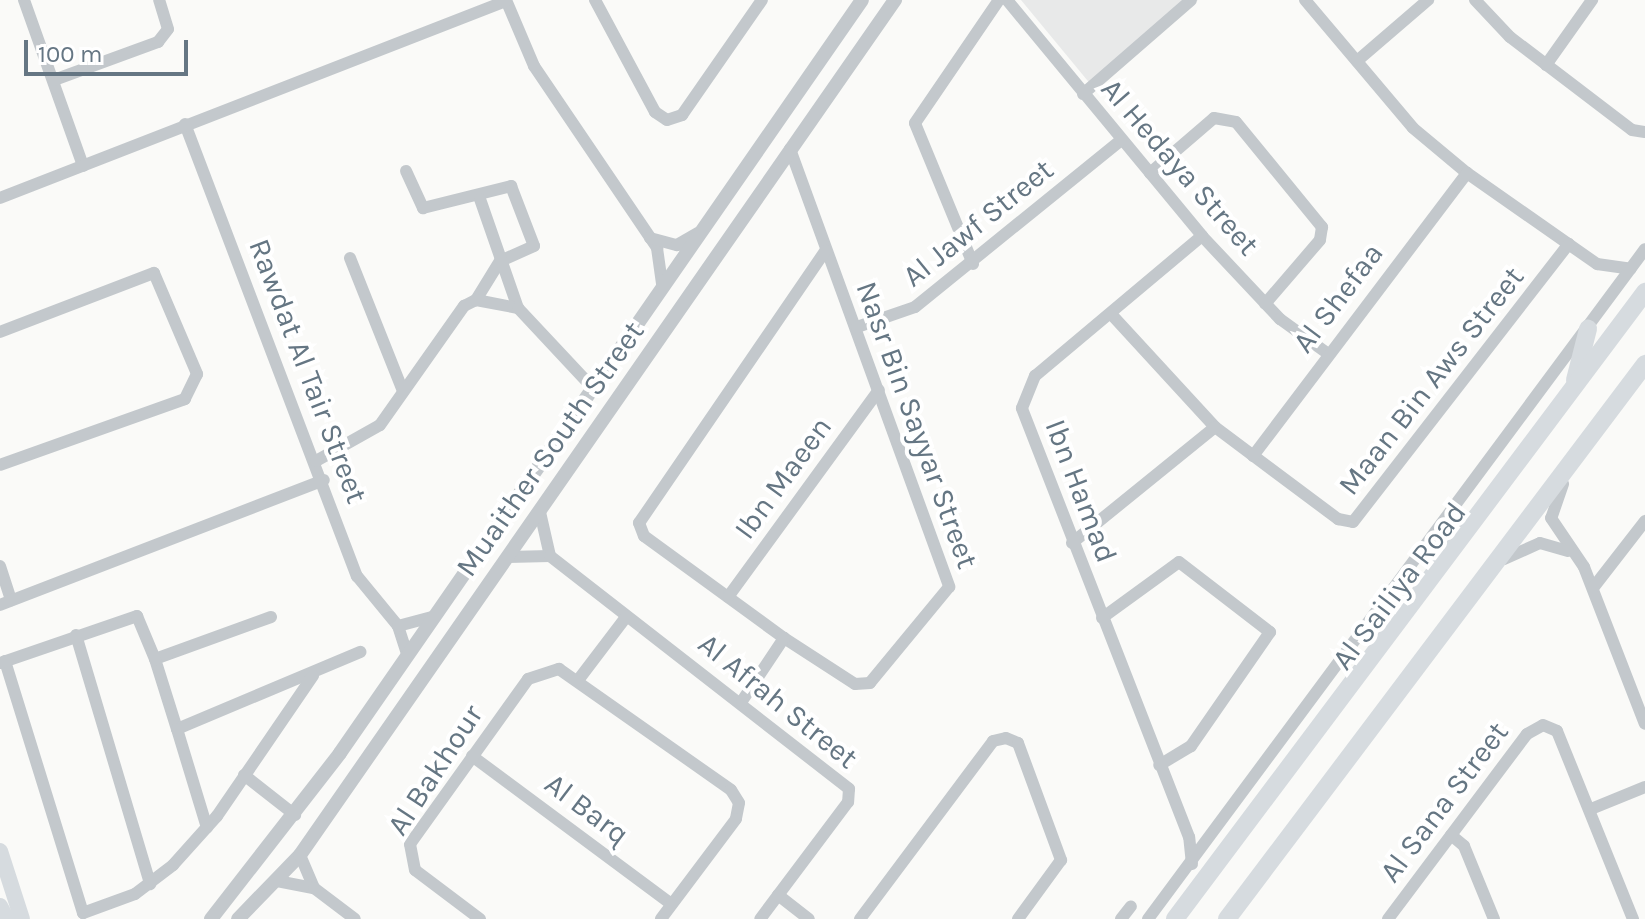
<!DOCTYPE html>
<html>
<head>
<meta charset="utf-8">
<style>
  body { margin:0 }
  #map { position:relative; width:1645px; height:919px; overflow:hidden; background:#fafaf8; font-family:Karla,sans-serif }
  div>[style] { position:absolute }
  .built>* { inset:0; background:#e8e9e9 }
  .minor>* { height:12px; margin:-6px; padding:0 6px; transform-origin:6px; border-radius:6px; background:#c3c8cc }
  .tertiary>* { height:14px; margin:-7px; padding:0 7px; transform-origin:7px; border-radius:7px; background:#c3c8cc }
  .secondary>* { height:16px; margin:-8px; padding:0 8px; transform-origin:8px; border-radius:8px; background:#d6dbdf }
  .primary>* { height:18px; margin:-9px; padding:0 9px; transform-origin:9px; border-radius:9px; background:#d6dbdf }
  span { translate:-50% -50%; white-space:nowrap; text-align:center; line-height:1.15; -webkit-text-stroke:8px #fff; paint-order:stroke }
  .street-label { font-size:30px; color:#657683 }
  .scale { position:absolute; left:24px; top:40px; width:164px; height:36px; box-sizing:border-box; border:4px solid #657683; border-top:0; padding-left:10px; font-size:24px; line-height:28px; white-space:nowrap; color:#657683; -webkit-text-stroke:6px #fff; paint-order:stroke }
</style>
</head>
<body>
<div id="map">
  <div class="built">
    <i style="clip-path:polygon(1021px 0,1198px 0,1092px 86px)"></i>
  </div>
  <div class="minor">
    <i style="left:24px;top:0;width:176px;rotate:70.4deg"></i>
    <i style="left:506px;top:0;width:72px;rotate:67deg"></i>
    <i style="left:534px;top:66px;width:220px;rotate:55.9deg"></i>
    <i style="left:657px;top:248px;width:37px;rotate:82deg"></i>
    <i style="left:595px;top:0;width:127px;rotate:61.8deg"></i>
    <i style="left:655px;top:112px;width:14px;rotate:34deg"></i>
    <i style="left:667px;top:120px;width:16px;rotate:-18deg"></i>
    <i style="left:682px;top:115px;width:140px;rotate:-55.2deg"></i>
    <i style="left:1007px;top:0;width:306px;rotate:50.4deg"></i>
    <i style="left:1202px;top:236px;width:114px;rotate:46.8deg"></i>
    <i style="left:1280px;top:319px;width:58px;rotate:35.9deg"></i>
    <i style="left:1305px;top:0;width:167px;rotate:49.8deg"></i>
    <i style="left:1413px;top:128px;width:70px;rotate:39.8deg"></i>
    <i style="left:1467px;top:173px;width:159px;rotate:35deg"></i>
    <i style="left:1597px;top:264px;width:34px;rotate:8deg"></i>
    <i style="left:1475px;top:0;width:51px;rotate:46.6deg"></i>
    <i style="left:1510px;top:37px;width:153px;rotate:37.3deg"></i>
    <i style="left:1632px;top:130px;width:13px;rotate:9deg"></i>
    <i style="left:1357px;top:61px;width:94px;rotate:-40.7deg"></i>
    <i style="left:1546px;top:65px;width:80px;rotate:-54.7deg"></i>
    <i style="left:54px;top:80px;width:111px;rotate:-20.1deg"></i>
    <i style="left:158px;top:42px;width:16px;rotate:-52deg"></i>
    <i style="left:168px;top:29px;width:30px;rotate:-107deg"></i>
    <i style="left:1083px;top:94px;width:143px;rotate:-41deg"></i>
    <i style="left:185px;top:124px;width:484px;rotate:69.2deg"></i>
    <i style="left:357px;top:576px;width:65px;rotate:50.6deg"></i>
    <i style="left:398px;top:626px;width:29px;rotate:72deg"></i>
    <i style="left:790px;top:149px;width:466px;rotate:70deg"></i>
    <i style="left:949px;top:587px;width:124px;rotate:129.5deg"></i>
    <i style="left:870px;top:683px;width:15px;rotate:176deg"></i>
    <i style="left:855px;top:684px;width:85px;rotate:-147.1deg"></i>
    <i style="left:784px;top:638px;width:173px;rotate:-143.9deg"></i>
    <i style="left:644px;top:536px;width:14px;rotate:-111deg"></i>
    <i style="left:639px;top:523px;width:330px;rotate:-55.6deg"></i>
    <i style="left:406px;top:171px;width:41px;rotate:65.3deg"></i>
    <i style="left:423px;top:208px;width:91px;rotate:-14deg"></i>
    <i style="left:511px;top:186px;width:64px;rotate:69deg"></i>
    <i style="left:534px;top:246px;width:37px;rotate:156deg"></i>
    <i style="left:500px;top:261px;width:46px;rotate:121.6deg"></i>
    <i style="left:1150px;top:173px;width:84px;rotate:-40.7deg"></i>
    <i style="left:1214px;top:118px;width:22px;rotate:10deg"></i>
    <i style="left:1236px;top:122px;width:136px;rotate:50.7deg"></i>
    <i style="left:1322px;top:227px;width:13px;rotate:99deg"></i>
    <i style="left:1320px;top:240px;width:84px;rotate:130.7deg"></i>
    <i style="left:0;top:198px;width:543px;rotate:-21.27deg"></i>
    <i style="left:480px;top:199px;width:115px;rotate:70.8deg"></i>
    <i style="left:650px;top:238px;width:28px;rotate:15deg"></i>
    <i style="left:677px;top:245px;width:24px;rotate:-30deg"></i>
    <i style="left:350px;top:258px;width:143px;rotate:68.3deg"></i>
    <i style="left:973px;top:264px;width:152px;rotate:-112.4deg"></i>
    <i style="left:915px;top:123px;width:149px;rotate:-55.7deg"></i>
    <i style="left:1112px;top:315px;width:152px;rotate:47.4deg"></i>
    <i style="left:1215px;top:427px;width:154px;rotate:36.8deg"></i>
    <i style="left:1338px;top:519px;width:15px;rotate:11deg"></i>
    <i style="left:1353px;top:522px;width:352px;rotate:-52.2deg"></i>
    <i style="left:857px;top:327px;width:61px;rotate:-19deg"></i>
    <i style="left:915px;top:307px;width:265px;rotate:-39deg"></i>
    <i style="left:0;top:332px;width:165px;rotate:-21deg"></i>
    <i style="left:154px;top:273px;width:110px;rotate:66.9deg"></i>
    <i style="left:197px;top:374px;width:28px;rotate:116deg"></i>
    <i style="left:185px;top:399px;width:196px;rotate:160.4deg"></i>
    <i style="left:1253px;top:456px;width:355px;rotate:-52.9deg"></i>
    <i style="left:316px;top:461px;width:73px;rotate:-29.4deg"></i>
    <i style="left:380px;top:425px;width:146px;rotate:-54.8deg"></i>
    <i style="left:464px;top:306px;width:13px;rotate:-27deg"></i>
    <i style="left:476px;top:300px;width:43px;rotate:10.8deg"></i>
    <i style="left:518px;top:308px;width:108px;rotate:46.9deg"></i>
    <i style="left:1563px;top:484px;width:36px;rotate:109deg"></i>
    <i style="left:1551px;top:518px;width:59px;rotate:56deg"></i>
    <i style="left:1584px;top:567px;width:168px;rotate:68.8deg"></i>
    <i style="left:540px;top:512px;width:45px;rotate:77.2deg"></i>
    <i style="left:1072px;top:543px;width:184px;rotate:-39deg"></i>
    <i style="left:508px;top:557px;width:42px;rotate:-1.4deg"></i>
    <i style="left:550px;top:556px;width:379px;rotate:37.9deg"></i>
    <i style="left:849px;top:789px;width:13px;rotate:94deg"></i>
    <i style="left:848px;top:802px;width:146px;rotate:126.9deg"></i>
    <i style="left:1504px;top:559px;width:39px;rotate:-24deg"></i>
    <i style="left:1540px;top:543px;width:29px;rotate:16deg"></i>
    <i style="left:0;top:566px;width:36px;rotate:72deg"></i>
    <i style="left:1593px;top:588px;width:85px;rotate:-52.2deg"></i>
    <i style="left:728px;top:597px;width:256px;rotate:-53.9deg"></i>
    <i style="left:0;top:605px;width:347px;rotate:-21.1deg"></i>
    <i style="left:271px;top:617px;width:123px;rotate:160.1deg"></i>
    <i style="left:155px;top:659px;width:73px;rotate:72.6deg"></i>
    <i style="left:177px;top:729px;width:199px;rotate:-22.8deg"></i>
    <i style="left:1102px;top:618px;width:95px;rotate:-36deg"></i>
    <i style="left:1179px;top:562px;width:115px;rotate:37.6deg"></i>
    <i style="left:1270px;top:632px;width:139px;rotate:124.7deg"></i>
    <i style="left:1191px;top:746px;width:37px;rotate:149deg"></i>
    <i style="left:398px;top:626px;width:35px;rotate:-15deg"></i>
    <i style="left:76px;top:635px;width:260px;rotate:73.4deg"></i>
    <i style="left:5px;top:661px;width:264px;rotate:72.8deg"></i>
    <i style="left:83px;top:913px;width:55px;rotate:-20.1deg"></i>
    <i style="left:135px;top:894px;width:48px;rotate:-37.3deg"></i>
    <i style="left:173px;top:865px;width:66px;rotate:-48.1deg"></i>
    <i style="left:217px;top:816px;width:170px;rotate:-55.6deg"></i>
    <i style="left:0;top:663px;width:145px;rotate:-18.9deg"></i>
    <i style="left:137px;top:616px;width:47px;rotate:67.3deg"></i>
    <i style="left:579px;top:679px;width:78px;rotate:-52.8deg"></i>
    <i style="left:742px;top:701px;width:76px;rotate:-56.3deg"></i>
    <i style="left:177px;top:729px;width:103px;rotate:73.1deg"></i>
    <i style="left:472px;top:756px;width:248px;rotate:36.6deg"></i>
    <i style="left:244px;top:775px;width:65px;rotate:38.1deg"></i>
    <i style="left:1591px;top:809px;width:58px;rotate:-22.2deg"></i>
    <i style="left:1451px;top:835px;width:17px;rotate:40deg"></i>
    <i style="left:1464px;top:846px;width:79px;rotate:67.7deg"></i>
    <i style="left:300px;top:855px;width:36px;rotate:67deg"></i>
    <i style="left:1192px;top:864px;width:27px;rotate:-96deg"></i>
    <i style="left:1189px;top:837px;width:460px;rotate:-111.3deg"></i>
    <i style="left:1022px;top:408px;width:35px;rotate:-68deg"></i>
    <i style="left:1035px;top:376px;width:218px;rotate:-40deg"></i>
    <i style="left:277px;top:881px;width:38px;rotate:11deg"></i>
    <i style="left:314px;top:888px;width:51px;rotate:37.1deg"></i>
    <i style="left:778px;top:895px;width:39px;rotate:38deg"></i>
    <i style="left:480px;top:919px;width:81px;rotate:-143deg"></i>
    <i style="left:415px;top:870px;width:26px;rotate:-101deg"></i>
    <i style="left:410px;top:844px;width:203px;rotate:-54.4deg"></i>
    <i style="left:528px;top:679px;width:33px;rotate:-18deg"></i>
    <i style="left:559px;top:669px;width:210px;rotate:35.1deg"></i>
    <i style="left:731px;top:790px;width:15px;rotate:58deg"></i>
    <i style="left:739px;top:803px;width:16px;rotate:101deg"></i>
    <i style="left:736px;top:819px;width:125px;rotate:126.9deg"></i>
    <i style="left:860px;top:919px;width:222px;rotate:-53.2deg"></i>
    <i style="left:993px;top:741px;width:13px;rotate:-13deg"></i>
    <i style="left:1006px;top:738px;width:13px;rotate:23deg"></i>
    <i style="left:1018px;top:743px;width:125px;rotate:69.8deg"></i>
    <i style="left:1061px;top:860px;width:73px;rotate:126.1deg"></i>
    <i style="left:1121px;top:919px;width:16px;rotate:-52deg"></i>
    <i style="left:1148px;top:919px;width:834px;rotate:-53.43deg"></i>
    <i style="left:1388px;top:919px;width:231px;rotate:-53.1deg"></i>
    <i style="left:1527px;top:734px;width:18px;rotate:-29deg"></i>
    <i style="left:1543px;top:725px;width:15px;rotate:23deg"></i>
    <i style="left:1557px;top:731px;width:203px;rotate:68deg"></i>
  </div>
  <div class="tertiary">
    <i style="left:211px;top:919px;width:210px;rotate:-52.1deg"></i>
    <i style="left:340px;top:753px;width:916px;rotate:-55.27deg"></i>
    <i style="left:238px;top:919px;width:89px;rotate:-45.9deg"></i>
    <i style="left:300px;top:855px;width:1042px;rotate:-55.17deg"></i>
  </div>
  <div class="secondary">
    <i style="left:0;top:851px;width:71px;rotate:72.1deg"></i>
    <i style="left:0;top:906px;width:15px;rotate:62deg"></i>
  </div>
  <div class="primary">
    <i style="left:1575px;top:380px;width:53px;rotate:-75.7deg"></i>
    <i style="left:1175px;top:919px;width:784px;rotate:-53.14deg"></i>
    <i style="left:1227px;top:919px;width:695px;rotate:-53.01deg"></i>
  </div>
  <div class="street-label">
    <span style="left:1180px;top:167px;rotate:49deg">Al Hedaya Street</span>
    <span style="left:978px;top:223px;rotate:-39deg">Al Jawf Street</span>
    <span style="left:1338px;top:298px;rotate:-53deg">Al Shefaa</span>
    <span style="left:308px;top:371px;rotate:69deg">Rawdat Al Tair Street</span>
    <span style="left:1431px;top:381px;rotate:-52deg">Maan Bin Aws Street</span>
    <span style="left:917px;top:425px;rotate:70deg">Nasr Bin Sayyar Street</span>
    <span style="left:550px;top:449px;rotate:-55deg">Muaither South Street</span>
    <span style="left:783px;top:478px;rotate:-54deg">Ibn Maeen</span>
    <span style="left:1081px;top:491px;rotate:69deg">Ibn Hamad</span>
    <span style="left:1399px;top:586px;rotate:-53deg">Al Sailiya Road</span>
    <span style="left:778px;top:701px;rotate:39deg">Al Afrah Street</span>
    <span style="left:435px;top:770px;rotate:-57deg">Al Bakhour</span>
    <span style="left:1444px;top:802px;rotate:-53deg">Al Sana Street</span>
    <span style="left:587px;top:809px;rotate:37deg">Al Barq</span>
  </div>
  <div class="scale">100 m</div>
</div>
</body>
</html>
